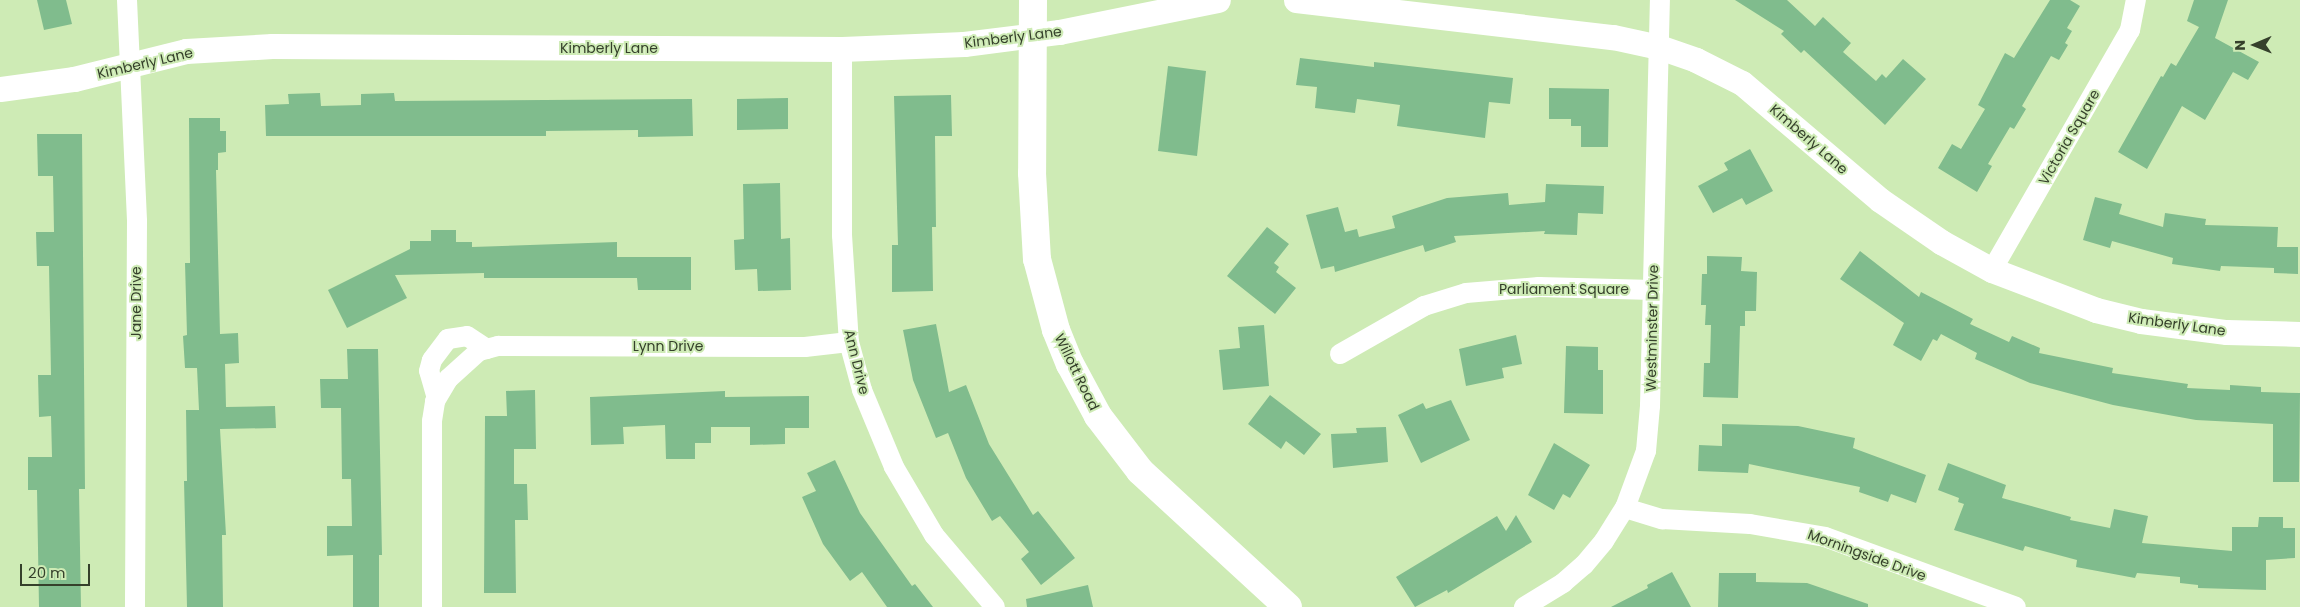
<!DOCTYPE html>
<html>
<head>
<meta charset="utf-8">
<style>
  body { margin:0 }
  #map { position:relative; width:2300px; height:607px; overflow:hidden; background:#ceebb5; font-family:Poppins,sans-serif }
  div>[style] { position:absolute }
  .building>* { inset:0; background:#80bc8d }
  .minor>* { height:20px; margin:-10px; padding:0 10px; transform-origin:10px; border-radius:10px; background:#fff }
  .tertiary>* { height:25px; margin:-12.5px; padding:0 12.5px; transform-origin:12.5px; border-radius:12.5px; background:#fff }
  .secondary>* { height:28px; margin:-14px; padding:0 14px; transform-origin:14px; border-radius:14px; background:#fff }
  span { translate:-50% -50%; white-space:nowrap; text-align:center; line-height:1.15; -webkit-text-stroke:4px #ceebb5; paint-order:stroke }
  .street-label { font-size:14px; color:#35402b }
  .north { position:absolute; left:2230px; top:20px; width:50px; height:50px; -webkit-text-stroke:4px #ceebb5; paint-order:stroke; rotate:269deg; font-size:14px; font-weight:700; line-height:20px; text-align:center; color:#35402b }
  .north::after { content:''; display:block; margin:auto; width:18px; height:22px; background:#35402b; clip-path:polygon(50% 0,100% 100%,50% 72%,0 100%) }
  .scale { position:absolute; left:20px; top:564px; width:70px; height:22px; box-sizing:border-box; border:2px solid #35402b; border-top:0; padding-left:6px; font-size:15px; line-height:18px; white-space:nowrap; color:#35402b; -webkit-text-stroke:4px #ceebb5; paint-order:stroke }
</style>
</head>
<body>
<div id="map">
  <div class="building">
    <i style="clip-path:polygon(37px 0,66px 0,72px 24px,44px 30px)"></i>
    <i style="clip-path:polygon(1735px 0,1787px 0,1815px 26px,1823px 17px,1851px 43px,1843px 52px,1876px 81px,1882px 74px,1886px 78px,1903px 59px,1926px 79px,1885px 125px,1804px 50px,1801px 53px,1781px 34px,1784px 31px)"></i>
    <i style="clip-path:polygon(2050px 0,2070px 0,2080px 6px,2067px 28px,2072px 31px,2065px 43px,2068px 45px,2059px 60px,2051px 56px,2022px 106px,2026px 109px,2014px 129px,2010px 127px,1988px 164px,1992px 166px,1977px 192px,1938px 168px,1952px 144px,1961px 149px,1985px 109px,1978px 105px,2005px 53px,2014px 58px)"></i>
    <i style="clip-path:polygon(2194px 0,2228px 0,2215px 38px,2259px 62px,2248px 80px,2233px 72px,2205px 120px,2182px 106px,2147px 169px,2118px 152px,2161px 76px,2163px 77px,2171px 63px,2176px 66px,2199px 27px,2187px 21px)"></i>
    <i style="clip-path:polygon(1300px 58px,1374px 67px,1374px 62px,1513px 78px,1510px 104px,1489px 102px,1485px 138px,1397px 126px,1400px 105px,1357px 99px,1355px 113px,1315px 108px,1317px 87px,1296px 85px)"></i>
    <i style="clip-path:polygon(1168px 66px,1206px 71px,1197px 156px,1158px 151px)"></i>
    <i style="clip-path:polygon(1549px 88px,1609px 89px,1608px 147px,1581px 147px,1581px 126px,1571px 126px,1571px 119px,1549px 119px)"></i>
    <i style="clip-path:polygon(320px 93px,321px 106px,361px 105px,361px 94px,394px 93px,395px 101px,692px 99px,693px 136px,638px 137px,638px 130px,546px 131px,546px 136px,266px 136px,265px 105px,289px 104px,288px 94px)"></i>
    <i style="clip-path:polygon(951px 95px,952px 136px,935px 136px,936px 227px,932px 227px,933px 291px,892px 292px,892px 245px,898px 245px,894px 96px)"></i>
    <i style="clip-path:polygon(788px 98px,788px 129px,737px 130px,737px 99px)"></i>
    <i style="clip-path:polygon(189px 118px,220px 118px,220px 131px,226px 131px,226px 152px,218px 153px,218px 170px,216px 170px,220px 334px,238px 333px,239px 363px,225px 364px,226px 407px,275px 406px,276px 428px,220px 429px,226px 535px,222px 535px,223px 607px,187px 607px,184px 481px,187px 481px,186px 410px,199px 410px,197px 368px,185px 368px,183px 336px,187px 335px,185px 263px,190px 263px)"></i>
    <i style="clip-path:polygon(37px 134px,82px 134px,85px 489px,79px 489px,81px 607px,39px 607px,37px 490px,28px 490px,28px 457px,52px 457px,51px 416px,39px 417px,38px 375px,51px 375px,49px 266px,37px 266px,36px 232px,54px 232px,53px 176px,38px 176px)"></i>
    <i style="clip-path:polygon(1750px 149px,1773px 191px,1746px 205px,1742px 198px,1713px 213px,1698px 186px,1728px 170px,1724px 163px)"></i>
    <i style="clip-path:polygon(780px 183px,781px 239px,790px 238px,791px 290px,758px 291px,757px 269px,735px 270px,734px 240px,744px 239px,743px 184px)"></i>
    <i style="clip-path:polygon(1546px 184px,1604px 186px,1603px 214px,1578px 213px,1577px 235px,1544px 234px,1545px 231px,1454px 236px,1456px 242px,1425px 252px,1423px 245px,1335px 272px,1334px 266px,1321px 269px,1306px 215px,1338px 207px,1345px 232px,1357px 229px,1359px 237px,1395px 228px,1392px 216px,1447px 198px,1508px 193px,1509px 205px,1545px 202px)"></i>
    <i style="clip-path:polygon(2095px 197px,2122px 204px,2119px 214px,2163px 227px,2165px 213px,2206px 219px,2205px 225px,2278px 227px,2277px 247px,2298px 247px,2298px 274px,2274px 273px,2274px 268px,2221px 266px,2220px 271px,2172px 264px,2173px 258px,2112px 241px,2110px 248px,2083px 240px)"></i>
    <i style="clip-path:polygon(1267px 227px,1289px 244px,1274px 263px,1279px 267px,1276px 272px,1296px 288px,1275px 314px,1227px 276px)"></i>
    <i style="clip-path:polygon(431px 230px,456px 230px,456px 242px,472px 242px,472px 247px,617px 242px,617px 257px,691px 257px,691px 290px,638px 290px,637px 278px,484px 278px,484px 273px,395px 275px,407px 298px,347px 328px,328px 290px,410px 249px,410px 241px,431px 241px)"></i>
    <i style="clip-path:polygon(1860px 251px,1919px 297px,1921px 292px,1973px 319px,1970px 324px,2009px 342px,2012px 336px,2040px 348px,2039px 353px,2113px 368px,2112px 373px,2188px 384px,2187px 388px,2230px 390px,2230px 385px,2261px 387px,2261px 392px,2300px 393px,2299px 482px,2273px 482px,2273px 424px,2196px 420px,2113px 405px,2030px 383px,1975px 359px,1977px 353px,1941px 334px,1937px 341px,1933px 339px,1921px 361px,1893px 345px,1904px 323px,1840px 279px)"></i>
    <i style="clip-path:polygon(1707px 256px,1742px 257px,1741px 271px,1757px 272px,1756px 311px,1745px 311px,1745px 326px,1740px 326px,1738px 398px,1703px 397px,1704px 363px,1710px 363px,1711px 325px,1705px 325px,1706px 305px,1701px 305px,1702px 274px,1707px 274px)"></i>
    <i style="clip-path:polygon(936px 324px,949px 392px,966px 385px,989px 444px,1033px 515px,1038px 511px,1075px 558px,1041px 585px,1021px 559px,1029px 552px,1000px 516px,992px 521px,966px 478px,948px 433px,936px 438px,913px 380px,903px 330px)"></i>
    <i style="clip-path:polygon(1264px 325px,1269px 386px,1223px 390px,1219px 350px,1240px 348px,1238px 327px)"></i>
    <i style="clip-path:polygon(1516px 335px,1522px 364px,1502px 368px,1504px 378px,1466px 386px,1459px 349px)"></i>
    <i style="clip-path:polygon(1566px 346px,1598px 347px,1598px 370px,1603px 370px,1603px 414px,1564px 413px)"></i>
    <i style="clip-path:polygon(347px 349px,378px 349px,382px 555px,379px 555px,379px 607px,353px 607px,353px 555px,327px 556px,327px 526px,352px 526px,351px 479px,342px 479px,341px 408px,321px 408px,320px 379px,348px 379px)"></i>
    <i style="clip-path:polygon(535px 390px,536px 449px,514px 449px,514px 484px,527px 484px,528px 520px,515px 520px,516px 593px,484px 593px,485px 416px,507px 416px,506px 391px)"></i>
    <i style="clip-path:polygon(725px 391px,725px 397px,809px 396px,809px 428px,785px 428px,785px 444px,750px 445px,750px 427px,711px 427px,711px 443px,695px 443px,695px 459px,666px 459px,665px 425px,623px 427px,624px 444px,591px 445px,590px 397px)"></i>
    <i style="clip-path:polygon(1270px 395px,1321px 434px,1304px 455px,1286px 441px,1281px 449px,1248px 424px)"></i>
    <i style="clip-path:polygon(1451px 400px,1470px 440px,1421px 463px,1398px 415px,1423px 403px,1426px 409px)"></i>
    <i style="clip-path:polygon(1722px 424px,1798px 426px,1855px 438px,1853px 448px,1926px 475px,1916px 503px,1891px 494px,1888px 502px,1859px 492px,1860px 487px,1749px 464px,1748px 473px,1698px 471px,1699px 445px,1722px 446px)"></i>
    <i style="clip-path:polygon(1386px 427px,1388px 462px,1333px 468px,1331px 434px,1357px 433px,1356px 428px)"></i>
    <i style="clip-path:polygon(1554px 443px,1590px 465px,1570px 498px,1563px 494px,1554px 510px,1528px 495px)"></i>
    <i style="clip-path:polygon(835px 460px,860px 513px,912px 586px,915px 584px,933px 607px,887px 607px,862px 572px,850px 581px,823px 544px,802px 497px,816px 491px,807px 473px)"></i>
    <i style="clip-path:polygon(1948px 463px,2006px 485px,2002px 498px,2071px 517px,2070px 520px,2110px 528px,2114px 509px,2148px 516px,2142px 543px,2232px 551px,2232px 527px,2258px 527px,2259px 517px,2283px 517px,2283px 528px,2295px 528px,2295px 558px,2266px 560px,2266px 590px,2198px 588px,2198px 585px,2180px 583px,2180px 577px,2137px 573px,2135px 578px,2076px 567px,2077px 560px,2025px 546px,2023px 551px,1954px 530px,1964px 504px,1958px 502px,1959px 498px,1938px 490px)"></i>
    <i style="clip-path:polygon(1516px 515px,1532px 542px,1448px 593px,1447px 590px,1415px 607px,1396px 577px,1497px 516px,1506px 531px)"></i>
    <i style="clip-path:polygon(1672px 572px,1691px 607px,1611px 607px,1648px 588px,1647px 585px)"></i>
    <i style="clip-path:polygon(1719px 573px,1756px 573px,1756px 582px,1807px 583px,1868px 604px,1868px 607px,1718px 607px)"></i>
    <i style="clip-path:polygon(1088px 585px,1093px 607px,1027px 607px,1026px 599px)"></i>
  </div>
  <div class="minor">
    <i style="left:127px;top:0;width:221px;rotate:87.4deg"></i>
    <i style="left:137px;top:221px;width:386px;rotate:90.3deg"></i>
    <i style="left:842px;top:49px;width:186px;rotate:90deg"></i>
    <i style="left:842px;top:235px;width:107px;rotate:86.3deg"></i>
    <i style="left:849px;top:342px;width:50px;rotate:74.8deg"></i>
    <i style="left:862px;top:390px;width:83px;rotate:67.4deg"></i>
    <i style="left:894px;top:467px;width:79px;rotate:59.5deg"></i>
    <i style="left:934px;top:535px;width:94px;rotate:49.7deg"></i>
    <i style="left:1992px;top:270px;width:277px;rotate:-60.1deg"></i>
    <i style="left:2130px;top:30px;width:31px;rotate:-79deg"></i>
    <i style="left:1340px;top:354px;width:97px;rotate:-29.7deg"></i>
    <i style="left:1424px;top:306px;width:44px;rotate:-17.2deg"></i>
    <i style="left:1466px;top:293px;width:73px;rotate:-4.7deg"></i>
    <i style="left:1539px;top:287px;width:114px;rotate:1.5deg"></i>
    <i style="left:436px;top:395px;width:25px;rotate:-106deg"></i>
    <i style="left:429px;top:371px;width:11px;rotate:-75deg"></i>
    <i style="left:432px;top:360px;width:26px;rotate:-53deg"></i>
    <i style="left:448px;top:339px;width:19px;rotate:-9deg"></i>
    <i style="left:467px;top:336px;width:24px;rotate:33deg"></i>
    <i style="left:1625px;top:508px;width:39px;rotate:17deg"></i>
    <i style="left:1662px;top:519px;width:88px;rotate:3.3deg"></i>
    <i style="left:1750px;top:524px;width:76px;rotate:9.8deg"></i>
    <i style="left:1825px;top:537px;width:203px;rotate:20.1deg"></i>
    <i style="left:432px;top:607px;width:186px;rotate:-90deg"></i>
    <i style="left:432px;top:421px;width:20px;rotate:-81deg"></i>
    <i style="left:435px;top:401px;width:26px;rotate:-59deg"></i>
    <i style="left:448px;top:379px;width:42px;rotate:-42.1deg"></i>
    <i style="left:479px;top:351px;width:20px;rotate:-15deg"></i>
    <i style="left:498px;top:346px;width:307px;rotate:0.2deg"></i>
    <i style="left:805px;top:347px;width:44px;rotate:-6.5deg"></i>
    <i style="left:1524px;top:607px;width:46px;rotate:-31.6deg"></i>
    <i style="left:1563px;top:583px;width:28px;rotate:-41deg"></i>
    <i style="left:1584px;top:565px;width:31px;rotate:-50deg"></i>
    <i style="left:1604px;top:541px;width:39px;rotate:-58deg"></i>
    <i style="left:1625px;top:508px;width:61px;rotate:-69.8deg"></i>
    <i style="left:1646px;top:451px;width:45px;rotate:-84.9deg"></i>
    <i style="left:1650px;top:406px;width:406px;rotate:-88.6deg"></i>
  </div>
  <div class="tertiary">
    <i style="left:1296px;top:0;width:319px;rotate:6.7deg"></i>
    <i style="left:1613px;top:37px;width:47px;rotate:12.3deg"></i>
    <i style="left:1659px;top:47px;width:39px;rotate:19deg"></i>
    <i style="left:1696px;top:60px;width:51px;rotate:26.6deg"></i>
    <i style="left:1742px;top:83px;width:181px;rotate:40.3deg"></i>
    <i style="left:1880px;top:200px;width:74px;rotate:34.5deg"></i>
    <i style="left:1941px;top:242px;width:58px;rotate:28.8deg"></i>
    <i style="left:1992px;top:270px;width:111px;rotate:21deg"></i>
    <i style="left:2096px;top:310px;width:46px;rotate:13.7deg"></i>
    <i style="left:2141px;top:321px;width:86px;rotate:7.4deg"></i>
    <i style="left:2226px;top:332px;width:74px;rotate:1.5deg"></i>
    <i style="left:0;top:89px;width:75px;rotate:-7.7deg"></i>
    <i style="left:74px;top:79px;width:115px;rotate:-14deg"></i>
    <i style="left:186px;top:51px;width:86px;rotate:-3.3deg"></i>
    <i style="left:272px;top:46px;width:570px;rotate:0.3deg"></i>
    <i style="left:842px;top:49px;width:122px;rotate:-2.3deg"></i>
    <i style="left:964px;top:44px;width:96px;rotate:-7.2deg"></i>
    <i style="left:1059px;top:32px;width:162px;rotate:-11.4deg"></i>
  </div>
  <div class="secondary">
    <i style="left:1033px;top:0;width:173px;rotate:90.3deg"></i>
    <i style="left:1032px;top:173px;width:86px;rotate:86.7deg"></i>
    <i style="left:1037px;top:259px;width:73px;rotate:75deg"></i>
    <i style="left:1056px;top:330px;width:37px;rotate:68deg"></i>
    <i style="left:1070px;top:364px;width:59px;rotate:61.7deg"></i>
    <i style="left:1098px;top:416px;width:69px;rotate:52.6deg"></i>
    <i style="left:1140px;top:471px;width:201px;rotate:42.6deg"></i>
  </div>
  <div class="street-label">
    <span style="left:1013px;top:37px;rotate:-7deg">Kimberly Lane</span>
    <span style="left:609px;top:48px">Kimberly Lane</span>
    <span style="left:145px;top:63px;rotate:-13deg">Kimberly Lane</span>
    <span style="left:2069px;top:137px;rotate:-60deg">Victoria Square</span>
    <span style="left:1809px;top:139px;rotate:41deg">Kimberly Lane</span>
    <span style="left:1564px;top:289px">Parliament Square</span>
    <span style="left:136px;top:303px;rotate:-90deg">Jane Drive</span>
    <span style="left:2177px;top:324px;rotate:8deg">Kimberly Lane</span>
    <span style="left:1652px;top:328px;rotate:-89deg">Westminster Drive</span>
    <span style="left:668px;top:346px">Lynn Drive</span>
    <span style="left:857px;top:362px;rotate:76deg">Ann Drive</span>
    <span style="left:1077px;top:372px;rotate:64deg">Willott Road</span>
    <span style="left:1867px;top:555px;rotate:20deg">Morningside Drive</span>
  </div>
  <div class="north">N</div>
  <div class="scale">20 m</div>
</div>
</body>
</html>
